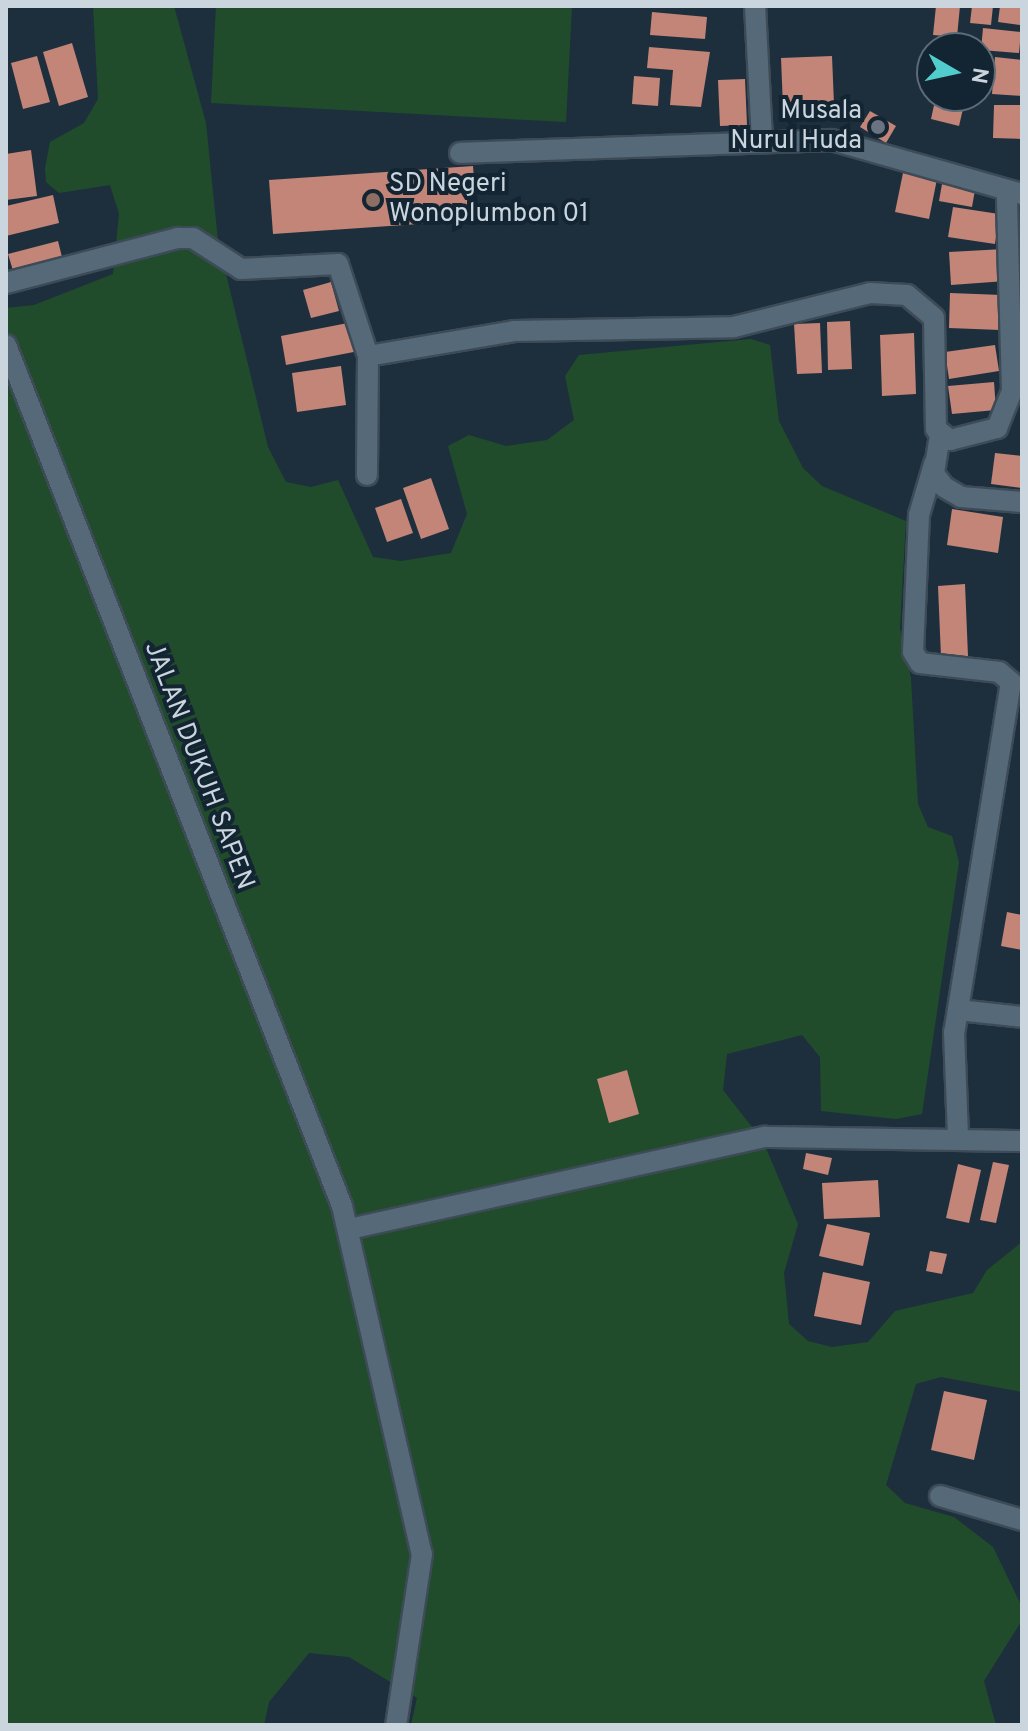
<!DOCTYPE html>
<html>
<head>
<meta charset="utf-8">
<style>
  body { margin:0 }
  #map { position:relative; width:1028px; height:1731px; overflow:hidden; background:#1d2f3d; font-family:Overpass,sans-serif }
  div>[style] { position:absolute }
  .green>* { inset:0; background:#214c2c }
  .building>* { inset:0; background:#c28577 }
  .roads { filter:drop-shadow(2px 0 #3d4b57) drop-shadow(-2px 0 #3d4b57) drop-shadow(0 2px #3d4b57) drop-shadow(0 -2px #3d4b57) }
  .minor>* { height:20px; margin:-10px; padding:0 10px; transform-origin:10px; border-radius:10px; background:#566979 }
  .dots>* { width:22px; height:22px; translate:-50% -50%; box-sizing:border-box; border:4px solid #132532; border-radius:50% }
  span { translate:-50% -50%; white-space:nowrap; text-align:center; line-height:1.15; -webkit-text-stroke:8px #132532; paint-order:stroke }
  .poi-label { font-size:26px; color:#cad5de }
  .right { translate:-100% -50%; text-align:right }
  .left { translate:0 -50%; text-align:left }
  .street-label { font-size:26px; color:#cad5de }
  .frame { position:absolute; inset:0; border:8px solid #cad5de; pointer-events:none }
  .north { position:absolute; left:916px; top:32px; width:80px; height:80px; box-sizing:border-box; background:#132532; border:2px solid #5c6b77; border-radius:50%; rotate:99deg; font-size:22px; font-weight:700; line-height:32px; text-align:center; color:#cad5de }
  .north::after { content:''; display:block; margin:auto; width:28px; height:36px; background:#52cdcd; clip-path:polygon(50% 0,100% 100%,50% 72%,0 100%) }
</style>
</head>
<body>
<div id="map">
  <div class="green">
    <i style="clip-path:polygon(93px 6px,174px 6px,206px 123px,218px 241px,268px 447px,286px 482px,311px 487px,338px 480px,373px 557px,401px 561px,451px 553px,467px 514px,448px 446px,469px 435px,506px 446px,547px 440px,574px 420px,565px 376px,579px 355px,751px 339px,770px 345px,779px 421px,803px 468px,822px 486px,906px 521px,900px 628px,911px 678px,918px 804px,928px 827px,952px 836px,959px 862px,922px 1114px,896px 1119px,821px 1111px,820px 1057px,802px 1035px,727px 1054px,723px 1090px,763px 1141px,798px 1224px,784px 1273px,789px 1324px,808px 1341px,832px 1347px,868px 1342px,895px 1311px,973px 1293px,987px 1270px,1022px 1242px,1022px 1392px,941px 1377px,916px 1384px,886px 1485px,905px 1503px,954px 1517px,993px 1547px,1022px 1607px,1022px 1620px,984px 1681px,996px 1725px,411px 1725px,417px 1698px,349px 1657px,309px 1653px,269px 1702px,264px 1725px,6px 1725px,6px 308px,34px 305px,113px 274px,119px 214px,110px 185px,59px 193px,46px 182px,45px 168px,50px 142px,84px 123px,98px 99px)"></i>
    <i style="clip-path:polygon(216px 6px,572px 6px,566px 122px,211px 103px)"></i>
  </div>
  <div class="building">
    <i style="clip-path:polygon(936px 6px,960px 6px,957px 37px,933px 35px)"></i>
    <i style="clip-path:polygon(972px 6px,993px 6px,991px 25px,970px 23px)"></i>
    <i style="clip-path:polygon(1000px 6px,1022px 6px,1020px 25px,998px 22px)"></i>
    <i style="clip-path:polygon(652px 12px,707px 17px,705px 39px,650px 35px)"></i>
    <i style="clip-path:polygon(983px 28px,1021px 32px,1019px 53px,981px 50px)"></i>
    <i style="clip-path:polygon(72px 43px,88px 97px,59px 106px,43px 52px)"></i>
    <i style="clip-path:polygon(649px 47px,710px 52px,701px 107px,670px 105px,673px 70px,647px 68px)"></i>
    <i style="clip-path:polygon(37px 56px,50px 102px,23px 109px,11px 63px)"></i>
    <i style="clip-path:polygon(832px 56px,834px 104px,783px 107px,781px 58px)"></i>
    <i style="clip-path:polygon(995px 57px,1022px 60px,1022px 96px,992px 94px)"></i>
    <i style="clip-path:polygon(634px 76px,660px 78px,658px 106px,632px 104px)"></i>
    <i style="clip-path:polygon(745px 79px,747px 125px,720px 126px,718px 80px)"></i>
    <i style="clip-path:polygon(936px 96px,966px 96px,959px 126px,931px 119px)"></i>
    <i style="clip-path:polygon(994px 105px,1022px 105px,1022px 139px,993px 138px)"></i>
    <i style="clip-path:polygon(870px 111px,896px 126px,886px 143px,860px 127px)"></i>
    <i style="clip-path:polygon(31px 150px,37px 196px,6px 200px,6px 154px)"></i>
    <i style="clip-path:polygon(473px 166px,477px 220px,273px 234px,269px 180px)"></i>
    <i style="clip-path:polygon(903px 173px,937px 179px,929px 219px,895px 212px)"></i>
    <i style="clip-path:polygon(942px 184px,975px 190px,972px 207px,939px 201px)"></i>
    <i style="clip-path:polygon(53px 195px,59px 223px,6px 236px,6px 206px)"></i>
    <i style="clip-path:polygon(953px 207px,999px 214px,995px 244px,948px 237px)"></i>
    <i style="clip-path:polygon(58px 241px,63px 261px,14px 274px,8px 254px)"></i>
    <i style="clip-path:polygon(1004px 249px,1006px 281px,951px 285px,949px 252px)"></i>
    <i style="clip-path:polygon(331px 282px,339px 311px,311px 318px,303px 290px)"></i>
    <i style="clip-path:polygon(950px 293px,1002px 295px,1000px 330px,949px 328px)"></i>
    <i style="clip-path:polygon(850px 321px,852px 369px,828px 370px,827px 322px)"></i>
    <i style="clip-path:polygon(353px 322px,359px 351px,286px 365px,281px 336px)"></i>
    <i style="clip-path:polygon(820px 323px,822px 373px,797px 374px,794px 324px)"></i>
    <i style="clip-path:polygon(914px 333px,916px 394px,882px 396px,880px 335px)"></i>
    <i style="clip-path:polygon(995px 345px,999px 371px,949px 379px,945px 352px)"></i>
    <i style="clip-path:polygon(341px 366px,346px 405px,297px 412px,292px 373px)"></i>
    <i style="clip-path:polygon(994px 382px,996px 410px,952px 414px,948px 386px)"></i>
    <i style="clip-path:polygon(995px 453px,1022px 456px,1022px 488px,991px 484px)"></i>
    <i style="clip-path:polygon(431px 478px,449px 529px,421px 539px,403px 488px)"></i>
    <i style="clip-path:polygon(401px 499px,413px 533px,387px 542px,375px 508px)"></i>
    <i style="clip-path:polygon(952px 509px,1003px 517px,998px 553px,947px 545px)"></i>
    <i style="clip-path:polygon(965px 584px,968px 656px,941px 657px,938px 586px)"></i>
    <i style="clip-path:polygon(1007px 912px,1022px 915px,1022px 950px,1001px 946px)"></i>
    <i style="clip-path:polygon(627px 1070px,639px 1114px,609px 1123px,597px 1079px)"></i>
    <i style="clip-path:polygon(806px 1153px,832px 1158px,828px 1175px,803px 1169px)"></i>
    <i style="clip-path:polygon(993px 1162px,1009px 1165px,996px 1223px,980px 1220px)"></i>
    <i style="clip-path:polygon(958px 1164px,981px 1170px,969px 1223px,946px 1218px)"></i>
    <i style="clip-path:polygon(878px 1180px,880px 1217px,824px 1219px,822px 1183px)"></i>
    <i style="clip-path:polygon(827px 1224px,870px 1233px,863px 1266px,819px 1256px)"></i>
    <i style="clip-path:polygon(930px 1251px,947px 1254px,942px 1274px,926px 1271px)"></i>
    <i style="clip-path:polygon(823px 1272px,870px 1282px,861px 1325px,814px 1316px)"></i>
    <i style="clip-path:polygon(944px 1391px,987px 1400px,974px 1460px,931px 1450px)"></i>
  </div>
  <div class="roads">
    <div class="minor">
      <i style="left:755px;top:6px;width:132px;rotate:87deg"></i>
      <i style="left:460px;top:153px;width:372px;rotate:-2deg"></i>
      <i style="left:832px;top:140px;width:198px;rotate:15.9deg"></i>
      <i style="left:6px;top:283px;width:178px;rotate:-14.7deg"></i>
      <i style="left:178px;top:238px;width:15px"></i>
      <i style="left:193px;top:238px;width:57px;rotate:32.9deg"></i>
      <i style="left:241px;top:269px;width:97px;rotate:-3deg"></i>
      <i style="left:338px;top:264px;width:97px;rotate:71.9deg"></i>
      <i style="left:368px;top:356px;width:119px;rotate:90.5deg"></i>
      <i style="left:6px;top:345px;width:924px;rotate:68.68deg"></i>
      <i style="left:342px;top:1206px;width:357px;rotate:77.1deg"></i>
      <i style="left:422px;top:1554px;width:173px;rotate:98.6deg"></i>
      <i style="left:368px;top:356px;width:148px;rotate:-9.7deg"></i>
      <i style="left:514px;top:331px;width:220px;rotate:-1deg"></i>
      <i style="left:734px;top:327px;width:140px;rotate:-14deg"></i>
      <i style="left:870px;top:293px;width:37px;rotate:3deg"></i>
      <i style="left:907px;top:295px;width:35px;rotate:40deg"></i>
      <i style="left:934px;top:318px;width:111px;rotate:89deg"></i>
      <i style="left:936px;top:429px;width:18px;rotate:38deg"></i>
      <i style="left:950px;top:440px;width:49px;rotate:-14.3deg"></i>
      <i style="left:997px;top:428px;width:40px;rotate:-68deg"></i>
      <i style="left:1012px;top:391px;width:196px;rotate:-91.5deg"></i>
      <i style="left:940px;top:435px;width:39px;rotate:99deg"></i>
      <i style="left:934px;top:474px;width:16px;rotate:52deg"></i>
      <i style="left:944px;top:487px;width:20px;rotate:30deg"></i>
      <i style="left:961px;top:497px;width:61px;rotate:4.7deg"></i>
      <i style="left:934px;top:464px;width:53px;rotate:106.4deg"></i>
      <i style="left:919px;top:515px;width:137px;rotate:92.5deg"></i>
      <i style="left:913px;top:652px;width:13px;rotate:58deg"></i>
      <i style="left:920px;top:663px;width:80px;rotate:6.5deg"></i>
      <i style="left:999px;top:672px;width:16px;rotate:40deg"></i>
      <i style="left:1011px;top:682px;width:355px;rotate:99.2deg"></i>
      <i style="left:954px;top:1032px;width:105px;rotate:87.8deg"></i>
      <i style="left:958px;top:1010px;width:64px;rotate:6.2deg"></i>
      <i style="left:349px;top:1229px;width:426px;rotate:-12.5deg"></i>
      <i style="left:765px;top:1137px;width:257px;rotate:0.9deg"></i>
      <i style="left:940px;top:1496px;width:85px;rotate:16.3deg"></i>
    </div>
  </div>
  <div class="dots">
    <i style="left:878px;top:127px;background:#6b7280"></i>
    <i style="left:373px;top:200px;background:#8d6e63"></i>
  </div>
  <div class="poi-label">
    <span class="right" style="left:862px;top:127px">Musala<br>Nurul Huda</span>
    <span class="left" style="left:389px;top:200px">SD Negeri<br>Wonoplumbon 01</span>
  </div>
  <div class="street-label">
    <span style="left:198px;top:766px;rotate:69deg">JALAN DUKUH SAPEN</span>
  </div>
  <div class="frame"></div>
  <div class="north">N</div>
</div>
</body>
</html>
